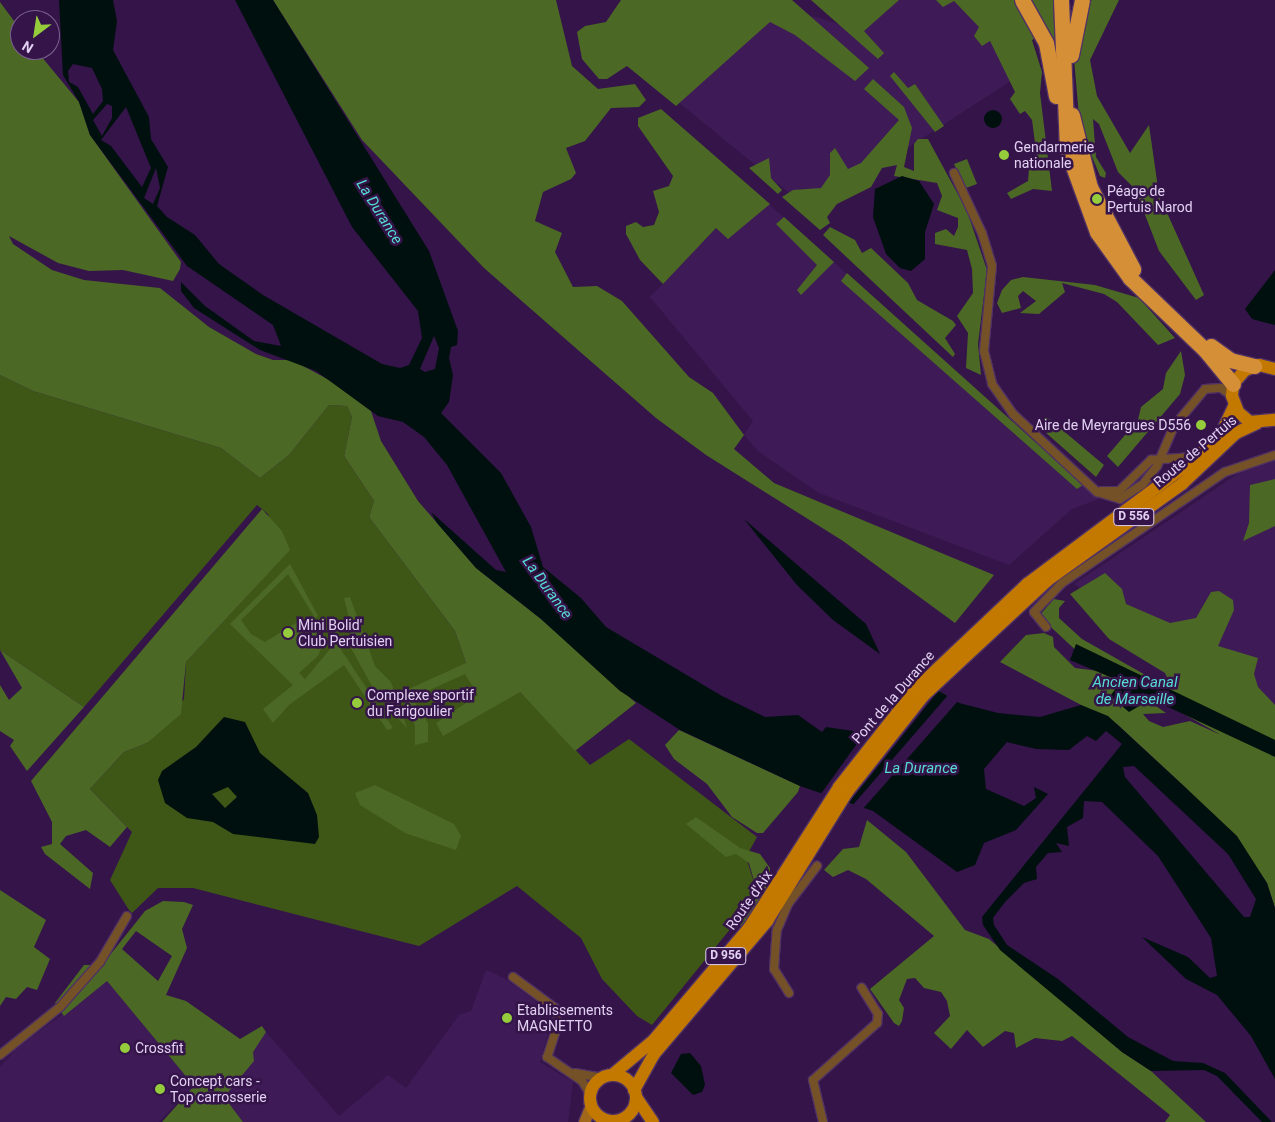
<!DOCTYPE html>
<html>
<head>
<meta charset="utf-8">
<style>
  body { margin:0 }
  #map { position:relative; width:1275px; height:1122px; overflow:hidden; background:#341449; font-family:Roboto,sans-serif }
  div>[style] { position:absolute }
  .built>* { inset:0; background:#3e1b56 }
  .green>* { inset:0; background:#3e5717 }
  .forest>* { inset:0; background:#4c6825 }
  .water>* { inset:0; background:#00100f }
  .round { border-radius:50% }
  .pier>* { inset:0; background:#341449 }
  .roads { filter:drop-shadow(1px 0 #503264) drop-shadow(-1px 0 #503264) drop-shadow(0 1px #503264) drop-shadow(0 -1px #503264) }
  .street>* { height:8px; margin:-4px; padding:0 4px; transform-origin:4px; border-radius:4px; background:#755128 }
  .secondary>* { height:11px; margin:-5.5px; padding:0 5.5px; transform-origin:5.5px; border-radius:5.5px; background:#a1681c }
  .primary>* { height:12px; margin:-6px; padding:0 6px; transform-origin:6px; border-radius:6px; background:#c37900 }
  .primary>.ring { margin:-6px; padding:0; box-sizing:content-box; background:none; border:12px solid #c37900; border-radius:50% }
  .highway>* { height:15px; margin:-7.5px; padding:0 7.5px; transform-origin:7.5px; border-radius:7.5px; background:#d58f36 }
  .dots>* { width:14px; height:14px; translate:-50% -50%; box-sizing:border-box; border:2px solid #341449; border-radius:50% }
  span { translate:-50% -50%; white-space:nowrap; text-align:center; line-height:1.15; -webkit-text-stroke:5px #341449; paint-order:stroke }
  .shield-label span { padding:1px 4px; background:#341449; border:1px solid; border-radius:4px; -webkit-text-stroke-width:0 }
  .shield-label { font-size:12px; color:#e2d1f2; font-weight:700 }
  .poi-label { font-size:14px; color:#e2d1f2 }
  .left { translate:0 -50%; text-align:left }
  .right { translate:-100% -50%; text-align:right }
  .street-label { font-size:14px; color:#e2d1f2 }
  .water-label { font-size:15px; color:#56ddd3; font-style:italic }
  .north { position:absolute; left:10px; top:10px; width:50px; height:50px; box-sizing:border-box; background:#341449; border:1px solid #7a608d; border-radius:50%; rotate:211deg; font-size:14px; font-weight:700; line-height:20px; text-align:center; color:#e2d1f2 }
  .north::after { content:''; display:block; margin:auto; width:18px; height:22px; background:#94cc3b; clip-path:polygon(50% 0,100% 100%,50% 72%,0 100%) }
</style>
</head>
<body>
<div id="map">
  <div class="built">
    <i style="clip-path:polygon(886px 0,961px 0,998px 35px,1015px 78px,811px 211px,676px 100px,783px 7px,851px 28px)"></i>
    <i style="clip-path:polygon(753px 190px,1099px 499px,1072px 509px,1009px 565px,819px 493px,759px 452px,744px 435px,753px 421px,650px 297px)"></i>
    <i style="clip-path:polygon(1275px 461px,1275px 736px,1212px 672px,1074px 584px,1242px 471px)"></i>
    <i style="clip-path:polygon(486px 970px,504px 978px,553px 1014px,540px 1062px,573px 1082px,568px 1122px,243px 1122px,211px 1081px,266px 1032px,339px 1116px,388px 1075px,406px 1088px,459px 1015px,471px 1011px)"></i>
    <i style="clip-path:polygon(107px 981px,194px 1086px,159px 1122px,0 1122px,0 1067px,17px 1048px)"></i>
  </div>
  <div class="green">
    <i style="clip-path:polygon(0 375px,33px 391px,221px 448px,260px 478px,289px 455px,329px 405px,347px 406px,352px 417px,344px 456px,374px 501px,369px 517px,455px 631px,466px 663px,520px 692px,590px 765px,629px 739px,757px 837px,746px 857px,758px 895px,652px 1025px,637px 1016px,602px 979px,581px 938px,517px 886px,419px 946px,193px 888px,158px 888px,132px 913px,129px 910px,110px 880px,132px 832px,90px 789px,124px 752px,147px 743px,184px 699px,186px 662px,282px 558px,268px 514px,257px 505px,84px 707px,0 650px)"></i>
  </div>
  <div class="forest">
    <i style="clip-path:polygon(273px 0,556px 0,572px 66px,598px 89px,635px 84px,646px 100px,639px 107px,611px 108px,585px 141px,566px 148px,576px 173px,571px 179px,543px 192px,535px 221px,562px 233px,555px 252px,573px 287px,597px 286px,622px 301px,689px 377px,713px 393px,744px 435px,734px 449px,774px 483px,994px 575px,955px 623px,843px 541px,706px 455px,656px 418px,484px 268px,362px 140px)"></i>
    <i style="clip-path:polygon(621px 0,792px 0,869px 68px,855px 81px,795px 35px,770px 22px,676px 106px,627px 66px,607px 79px,599px 79px,582px 59px,577px 32px,585px 26px,606px 22px)"></i>
    <i style="clip-path:polygon(811px 0,899px 0,864px 31px,884px 53px,878px 59px)"></i>
    <i style="clip-path:polygon(936px 0,1014px 0,1023px 11px,1037px 37px,1032px 40px,1042px 72px,1040px 93px,1052px 191px,1033px 189px,1011px 199px,1007px 193px,1028px 181px,1029px 168px,1038px 166px,1032px 120px,1025px 111px,1020px 114px,1010px 99px,1015px 92px,990px 41px,982px 46px,974px 36px,979px 27px,954px 1px,943px 7px)"></i>
    <i style="clip-path:polygon(1030px 0,1055px 0,1057px 48px,1053px 44px)"></i>
    <i style="clip-path:polygon(1092px 0,1119px 0,1090px 60px,1097px 96px,1130px 153px,1149px 125px,1159px 195px,1204px 295px,1196px 300px,1159px 251px,1135px 189px,1118px 172px,1099px 124px,1093px 119px,1096px 157px,1106px 173px,1105px 178px,1100px 176px,1080px 128px,1074px 59px,1085px 6px)"></i>
    <i style="clip-path:polygon(0 2px,20px 29px,20px 50px,36px 50px,79px 102px,90px 135px,181px 262px,180px 269px,173px 281px,123px 270px,89px 271px,58px 263px,9px 236px,13px 244px,52px 270px,84px 280px,160px 288px,209px 327px,256px 354px,273px 360px,292px 360px,331px 381px,371px 411px,381px 441px,418px 501px,476px 568px,541px 619px,636px 703px,575px 751px,520px 692px,443px 736px,436px 723px,478px 695px,465px 674px,412px 698px,428px 723px,428px 742px,415px 745px,415px 726px,402px 692px,466px 663px,455px 631px,369px 517px,374px 501px,344px 456px,352px 417px,347px 406px,329px 405px,289px 455px,260px 478px,221px 448px,33px 391px,0 375px)"></i>
    <i style="clip-path:polygon(894px 72px,908px 88px,915px 84px,944px 126px,935px 132px,890px 76px)"></i>
    <i style="clip-path:polygon(873px 79px,904px 107px,912px 128px,904px 167px,914px 171px,914px 144px,918px 139px,928px 139px,967px 211px,987px 270px,978px 344px,981px 375px,966px 368px,968px 333px,957px 316px,973px 293px,972px 269px,967px 250px,935px 244px,935px 233px,946px 229px,954px 236px,958px 227px,958px 218px,937px 210px,942px 196px,937px 183px,894px 176px,897px 165px,882px 168px,871px 187px,837px 204px,827px 217px,830px 223px,820px 230px,782px 197px,793px 190px,821px 188px,830px 175px,830px 153px,835px 148px,848px 169px,861px 163px,899px 120px,864px 89px)"></i>
    <i style="clip-path:polygon(661px 109px,770px 204px,728px 239px,716px 228px,663px 284px,640px 260px,626px 234px,626px 226px,636px 222px,643px 227px,654px 225px,659px 212px,653px 191px,669px 186px,673px 176px,638px 126px,638px 118px)"></i>
    <i style="clip-path:polygon(769px 158px,771px 178px,782px 190px,778px 194px,749px 168px)"></i>
    <i style="clip-path:polygon(967px 159px,977px 184px,966px 188px,954px 164px)"></i>
    <i style="clip-path:polygon(784px 217px,834px 262px,801px 295px,797px 290px,817px 265px,776px 224px)"></i>
    <i style="clip-path:polygon(830px 227px,855px 240px,862px 253px,871px 248px,908px 283px,917px 300px,953px 321px,956px 325px,945px 338px,955px 354px,953px 357px,823px 235px)"></i>
    <i style="clip-path:polygon(847px 273px,1083px 485px,1077px 489px,841px 281px)"></i>
    <i style="clip-path:polygon(1023px 277px,1095px 285px,1139px 298px,1175px 338px,1158px 345px,1117px 302px,1104px 294px,1062px 283px,1065px 292px,1039px 314px,1020px 313px,1036px 301px,1023px 291px,1018px 296px,1021px 308px,1002px 313px,997px 303px,1002px 290px,1011px 280px)"></i>
    <i style="clip-path:polygon(1181px 351px,1185px 375px,1180px 394px,1118px 467px,1107px 456px,1138px 420px,1141px 407px,1163px 389px,1166px 373px)"></i>
    <i style="clip-path:polygon(1047px 417px,1104px 465px,1096px 477px,1036px 424px)"></i>
    <i style="clip-path:polygon(1275px 479px,1275px 526px,1243px 541px,1249px 523px,1250px 485px)"></i>
    <i style="clip-path:polygon(262px 509px,282px 531px,290px 550px,186px 662px,181px 714px,147px 743px,124px 752px,90px 789px,127px 827px,110px 847px,86px 830px,66px 836px,60px 844px,93px 873px,90px 889px,45px 854px,41px 847px,52px 844px,52px 822px,31px 781px)"></i>
    <i style="clip-path:polygon(290px 564px,318px 616px,315px 618px,288px 574px,241px 620px,251px 634px,265px 642px,296px 623px,317px 633px,323px 643px,318px 656px,299px 673px,305px 679px,336px 642px,393px 728px,387px 730px,344px 665px,289px 705px,273px 723px,263px 709px,293px 685px,230px 624px)"></i>
    <i style="clip-path:polygon(1105px 573px,1122px 589px,1126px 604px,1170px 623px,1196px 618px,1211px 592px,1219px 591px,1233px 600px,1234px 610px,1218px 646px,1258px 658px,1254px 674px,1258px 687px,1275px 705px,1275px 908px,1267px 883px,1252px 862px,1186px 788px,1117px 724px,1000px 662px,1026px 635px,1044px 633px,1053px 637px,1054px 647px,1075px 668px,1107px 672px,1166px 713px,1143px 714px,1149px 721px,1163px 727px,1190px 721px,1221px 735px,1083px 657px,1039px 616px,1054px 599px,1065px 601px,1059px 608px,1059px 618px,1082px 639px,1149px 677px,1168px 679px,1165px 673px,1109px 639px,1070px 594px)"></i>
    <i style="clip-path:polygon(350px 597px,375px 666px,391px 682px,407px 728px,377px 695px,347px 641px,352px 629px,344px 598px)"></i>
    <i style="clip-path:polygon(0 650px,84px 707px,27px 771px,10px 746px,14px 740px,0 731px,0 685px,9px 700px,22px 688px)"></i>
    <i style="clip-path:polygon(679px 730px,800px 786px,798px 792px,763px 833px,757px 833px,732px 817px,707px 784px,674px 759px,665px 745px)"></i>
    <i style="clip-path:polygon(375px 785px,454px 824px,461px 836px,456px 850px,405px 833px,360px 805px,355px 793px)"></i>
    <i style="clip-path:polygon(696px 817px,740px 848px,760px 854px,770px 868px,770px 883px,741px 927px,739px 922px,758px 895px,749px 863px,736px 854px,726px 857px,686px 824px)"></i>
    <i style="clip-path:polygon(867px 820px,906px 852px,965px 930px,989px 939px,1122px 1052px,1151px 1071px,1206px 1122px,1165px 1122px,1170px 1115px,1072px 1036px,1062px 1041px,1035px 1038px,1016px 1048px,1014px 1033px,1005px 1031px,983px 1047px,967px 1030px,951px 1049px,934px 1033px,950px 1016px,947px 1001px,941px 992px,924px 988px,915px 978px,907px 979px,899px 1000px,904px 1008px,902px 1021px,899px 1026px,894px 1023px,870px 989px,934px 936px,866px 879px,848px 870px,833px 877px,824px 870px,843px 849px,859px 847px)"></i>
    <i style="clip-path:polygon(0 890px,46px 920px,34px 947px,50px 959px,37px 990px,27px 987px,16px 999px,6px 997px,0 1006px)"></i>
    <i style="clip-path:polygon(evenodd,184px 902px,193px 905px,182px 929px,187px 948px,166px 995px,186px 1001px,240px 1039px,262px 1026px,266px 1032px,253px 1052px,254px 1061px,224px 1097px,243px 1122px,162px 1122px,194px 1086px,107px 981px,64px 1016px,55px 1003px,84px 965px,102px 965px,145px 911px,163px 901px,184px 902px,136px 931px,172px 956px,158px 981px,122px 949px,136px 931px)"></i>
  </div>
  <div class="water">
    <i style="clip-path:polygon(evenodd,59px 0,113px 0,117px 21px,113px 50px,149px 117px,151px 139px,168px 167px,157px 206px,167px 217px,195px 235px,219px 264px,263px 295px,382px 364px,400px 368px,409px 365px,422px 338px,418px 311px,352px 227px,235px 0,273px 0,429px 251px,458px 331px,457px 345px,451px 347px,449px 358px,453px 375px,449px 402px,441px 413px,501px 473px,531px 527px,543px 567px,581px 598px,606px 627px,722px 696px,765px 717px,798px 715px,822px 732px,826px 727px,867px 733px,890px 711px,906px 680px,917px 678px,959px 703px,998px 713px,1040px 717px,1081px 705px,1108px 716px,1186px 788px,1237px 836px,1267px 883px,1275px 908px,1275px 1079px,1251px 1036px,1217px 995px,1186px 979px,1142px 937px,1188px 957px,1210px 978px,1217px 976px,1211px 938px,1158px 856px,1102px 802px,1084px 801px,1083px 818px,1067px 827px,1069px 846px,1056px 843px,1062px 852px,1048px 853px,1036px 867px,1037px 879px,1024px 883px,1005px 902px,993px 918px,994px 925px,1007px 945px,1058px 979px,1128px 1037px,1173px 1061px,1203px 1063px,1225px 1073px,1272px 1122px,1262px 1122px,1217px 1076px,1204px 1070px,1151px 1071px,1122px 1052px,1000px 950px,983px 925px,982px 917px,1122px 744px,1106px 731px,1096px 741px,1087px 736px,1069px 750px,1036px 749px,1007px 742px,984px 769px,986px 789px,1024px 806px,1036px 798px,1034px 787px,1048px 794px,1016px 830px,984px 843px,975px 865px,957px 872px,873px 811px,800px 786px,680px 730px,620px 691px,541px 619px,476px 568px,437px 523px,431px 512px,496px 570px,506px 572px,447px 465px,424px 437px,403px 422px,378px 416px,316px 371px,260px 350px,194px 308px,181px 291px,181px 282px,205px 306px,254px 341px,281px 346px,273px 325px,187px 266px,90px 135px,79px 102px,63px 75px,59px 0,73px 64px,92px 68px,102px 89px,103px 101px,93px 114px,78px 87px,69px 82px,68px 71px,73px 64px,59px 0,107px 104px,112px 106px,112px 118px,102px 136px,93px 120px,107px 104px,59px 0,126px 107px,151px 168px,142px 187px,111px 146px,101px 140px,126px 107px,59px 0,156px 168px,160px 188px,153px 204px,144px 198px,156px 168px,59px 0,434px 336px,439px 348px,435px 369px,425px 372px,420px 369px,434px 336px,59px 0,1134px 766px,1228px 854px,1256px 899px,1250px 917px,1244px 917px,1125px 777px,1123px 767px,1134px 766px)"></i>
    <i class="round" style="left:984px;top:110px;width:18px;height:18px"></i>
    <i style="clip-path:polygon(902px 176px,919px 181px,934px 204px,925px 232px,925px 259px,911px 271px,900px 268px,886px 254px,873px 217px,875px 189px)"></i>
    <i style="clip-path:polygon(1275px 270px,1275px 325px,1252px 319px,1245px 309px)"></i>
    <i style="clip-path:polygon(744px 519px,866px 624px,880px 654px,833px 620px,797px 585px)"></i>
    <i style="clip-path:polygon(1076px 644px,1275px 740px,1275px 757px,1166px 706px,1141px 705px,1129px 712px,1110px 696px,1118px 686px,1117px 680px,1070px 660px)"></i>
    <i style="clip-path:polygon(evenodd,224px 717px,245px 722px,260px 753px,308px 793px,317px 815px,319px 837px,315px 844px,233px 834px,213px 822px,187px 818px,165px 803px,158px 780px,162px 771px,196px 747px,224px 717px,228px 787px,237px 797px,225px 808px,212px 794px,228px 787px)"></i>
    <i style="clip-path:polygon(690px 1053px,701px 1066px,705px 1085px,702px 1092px,693px 1095px,671px 1073px,681px 1054px)"></i>
  </div>
  <div class="pier">
    <i style="clip-path:polygon(914px 676px,940px 689px,847px 805px,820px 795px,867px 730px)"></i>
    <i style="clip-path:polygon(949px 694px,959px 700px,862px 810px,852px 806px)"></i>
  </div>
  <div class="roads">
    <div class="street">
      <i style="left:954px;top:173px;width:66px;rotate:65deg"></i>
      <i style="left:982px;top:233px;width:34px;rotate:73deg"></i>
      <i style="left:992px;top:266px;width:85px;rotate:95.4deg"></i>
      <i style="left:984px;top:351px;width:34px;rotate:76deg"></i>
      <i style="left:992px;top:384px;width:37px;rotate:55deg"></i>
      <i style="left:1013px;top:414px;width:115px;rotate:42.9deg"></i>
      <i style="left:1097px;top:492px;width:24px;rotate:17deg"></i>
      <i style="left:1120px;top:499px;width:27px;rotate:-33deg"></i>
      <i style="left:1143px;top:484px;width:23px;rotate:-52deg"></i>
      <i style="left:1157px;top:466px;width:43px;rotate:-67deg"></i>
      <i style="left:1174px;top:426px;width:48px;rotate:-50deg"></i>
      <i style="left:1205px;top:389px;width:16px;rotate:-4deg"></i>
      <i style="left:1221px;top:388px;width:14px;rotate:36deg"></i>
      <i style="left:1101px;top:491px;width:18px"></i>
      <i style="left:1119px;top:491px;width:45px;rotate:-44.1deg"></i>
      <i style="left:1151px;top:460px;width:42px;rotate:-4.1deg"></i>
      <i style="left:1046px;top:627px;width:19px;rotate:-129deg"></i>
      <i style="left:1034px;top:612px;width:40px;rotate:-46deg"></i>
      <i style="left:1062px;top:583px;width:197px;rotate:-34.3deg"></i>
      <i style="left:1225px;top:472px;width:53px;rotate:-18.8deg"></i>
      <i style="left:513px;top:977px;width:52px;rotate:36.4deg"></i>
      <i style="left:555px;top:1008px;width:16px;rotate:79deg"></i>
      <i style="left:558px;top:1024px;width:35px;rotate:108deg"></i>
      <i style="left:547px;top:1057px;width:42px;rotate:34.4deg"></i>
      <i style="left:582px;top:1081px;width:15px;rotate:58deg"></i>
      <i style="left:789px;top:993px;width:28px;rotate:-122deg"></i>
      <i style="left:774px;top:969px;width:39px;rotate:-86deg"></i>
      <i style="left:777px;top:930px;width:28px;rotate:-67deg"></i>
      <i style="left:788px;top:904px;width:48px;rotate:-52.7deg"></i>
      <i style="left:0;top:1055px;width:77px;rotate:-38.7deg"></i>
      <i style="left:60px;top:1007px;width:60px;rotate:-48.4deg"></i>
      <i style="left:100px;top:962px;width:53px;rotate:-59.6deg"></i>
      <i style="left:575px;top:1073px;width:27px;rotate:10deg"></i>
      <i style="left:619px;top:1120px;width:3px;rotate:45deg"></i>
      <i style="left:823px;top:1122px;width:43px;rotate:-103.4deg"></i>
      <i style="left:813px;top:1080px;width:86px;rotate:-41.7deg"></i>
      <i style="left:877px;top:1023px;width:9px;rotate:-84deg"></i>
      <i style="left:878px;top:1014px;width:31px;rotate:-122deg"></i>
    </div>
    <div class="secondary">
      <i style="left:584px;top:1122px;width:18px;rotate:-68deg"></i>
      <i style="left:604px;top:1122px;width:4px;rotate:-34deg"></i>
    </div>
    <div class="primary">
      <i style="left:1275px;top:369px;width:16px;rotate:-166deg"></i>
      <i style="left:1259px;top:365px;width:15px;rotate:160deg"></i>
      <i style="left:1245px;top:370px;width:18px;rotate:131deg"></i>
      <i style="left:1233px;top:384px;width:12px;rotate:95deg"></i>
      <i style="left:1232px;top:396px;width:17px;rotate:69deg"></i>
      <i style="left:1238px;top:412px;width:16px;rotate:40deg"></i>
      <i style="left:1250px;top:422px;width:25px;rotate:-5deg"></i>
      <i style="left:612px;top:1075px;width:55px;rotate:-39.8deg"></i>
      <i style="left:654px;top:1040px;width:147px;rotate:-49.7deg"></i>
      <i style="left:749px;top:928px;width:167px;rotate:-57.4deg"></i>
      <i style="left:839px;top:787px;width:125px;rotate:-51.8deg"></i>
      <i style="left:916px;top:689px;width:153px;rotate:-43.4deg"></i>
      <i style="left:1027px;top:584px;width:216px;rotate:-36.7deg"></i>
      <i style="left:1200px;top:455px;width:32px;rotate:-46deg"></i>
      <i style="left:1222px;top:432px;width:29px;rotate:-65deg"></i>
      <i class="ring" style="left:590px;top:1075px;width:34px;height:34px"></i>
      <i style="left:634px;top:1090px;width:41px;rotate:-60.9deg"></i>
      <i style="left:654px;top:1054px;width:175px;rotate:-49.6deg"></i>
      <i style="left:767px;top:921px;width:152px;rotate:-58.2deg"></i>
      <i style="left:847px;top:792px;width:122px;rotate:-51.6deg"></i>
      <i style="left:923px;top:696px;width:171px;rotate:-42.9deg"></i>
      <i style="left:1048px;top:580px;width:165px;rotate:-35.6deg"></i>
      <i style="left:1182px;top:484px;width:74px;rotate:-43.4deg"></i>
      <i style="left:1236px;top:433px;width:23px;rotate:-25deg"></i>
      <i style="left:636px;top:1097px;width:30px;rotate:56deg"></i>
    </div>
    <div class="highway">
      <i style="left:1022px;top:0;width:49px;rotate:60.8deg"></i>
      <i style="left:1046px;top:43px;width:54px;rotate:79.3deg"></i>
      <i style="left:1061px;top:0;width:150px;rotate:87.7deg"></i>
      <i style="left:1067px;top:150px;width:87px;rotate:69.9deg"></i>
      <i style="left:1097px;top:232px;width:57px;rotate:54.3deg"></i>
      <i style="left:1130px;top:278px;width:104px;rotate:43.8deg"></i>
      <i style="left:1205px;top:350px;width:44px;rotate:50.5deg"></i>
      <i style="left:1071px;top:55px;width:56px;rotate:-78.7deg"></i>
      <i style="left:1072px;top:115px;width:74px;rotate:76deg"></i>
      <i style="left:1090px;top:187px;width:93px;rotate:62.3deg"></i>
      <i style="left:1211px;top:346px;width:24px;rotate:36deg"></i>
      <i style="left:1230px;top:360px;width:25px;rotate:14deg"></i>
    </div>
  </div>
  <div class="dots">
    <i style="left:1004px;top:155px;background:#94cc3b"></i>
    <i style="left:1097px;top:199px;background:#94cc3b"></i>
    <i style="left:1201px;top:425px;background:#94cc3b"></i>
    <i style="left:288px;top:633px;background:#94cc3b"></i>
    <i style="left:357px;top:703px;background:#94cc3b"></i>
    <i style="left:507px;top:1018px;background:#94cc3b"></i>
    <i style="left:125px;top:1048px;background:#94cc3b"></i>
    <i style="left:160px;top:1089px;background:#94cc3b"></i>
  </div>
  <div class="shield-label">
    <span style="left:1134px;top:517px">D 556</span>
    <span style="left:726px;top:956px">D 956</span>
  </div>
  <div class="poi-label">
    <span class="left" style="left:1014px;top:155px">Gendarmerie<br>nationale</span>
    <span class="left" style="left:1107px;top:199px">Péage de<br>Pertuis Narod</span>
    <span class="right" style="left:1191px;top:425px">Aire de Meyrargues D556</span>
    <span class="left" style="left:298px;top:633px">Mini Bolid'<br>Club Pertuisien</span>
    <span class="left" style="left:367px;top:703px">Complexe sportif<br>du Farigoulier</span>
    <span class="left" style="left:517px;top:1018px">Etablissements<br>MAGNETTO</span>
    <span class="left" style="left:135px;top:1048px">Crossfit</span>
    <span class="left" style="left:170px;top:1089px">Concept cars -<br>Top carrosserie</span>
  </div>
  <div class="street-label">
    <span style="left:1195px;top:451px;rotate:-40deg">Route de Pertuis</span>
    <span style="left:893px;top:697px;rotate:-49deg">Pont de la Durance</span>
    <span style="left:749px;top:900px;rotate:-55deg">Route d'Aix</span>
  </div>
  <div class="water-label">
    <span style="left:379px;top:212px;rotate:58deg">La Durance</span>
    <span style="left:547px;top:588px;rotate:54deg">La Durance</span>
    <span style="left:1135px;top:691px">Ancien Canal<br>de Marseille</span>
    <span style="left:921px;top:769px">La Durance</span>
  </div>
  <div class="north">N</div>
</div>
</body>
</html>
